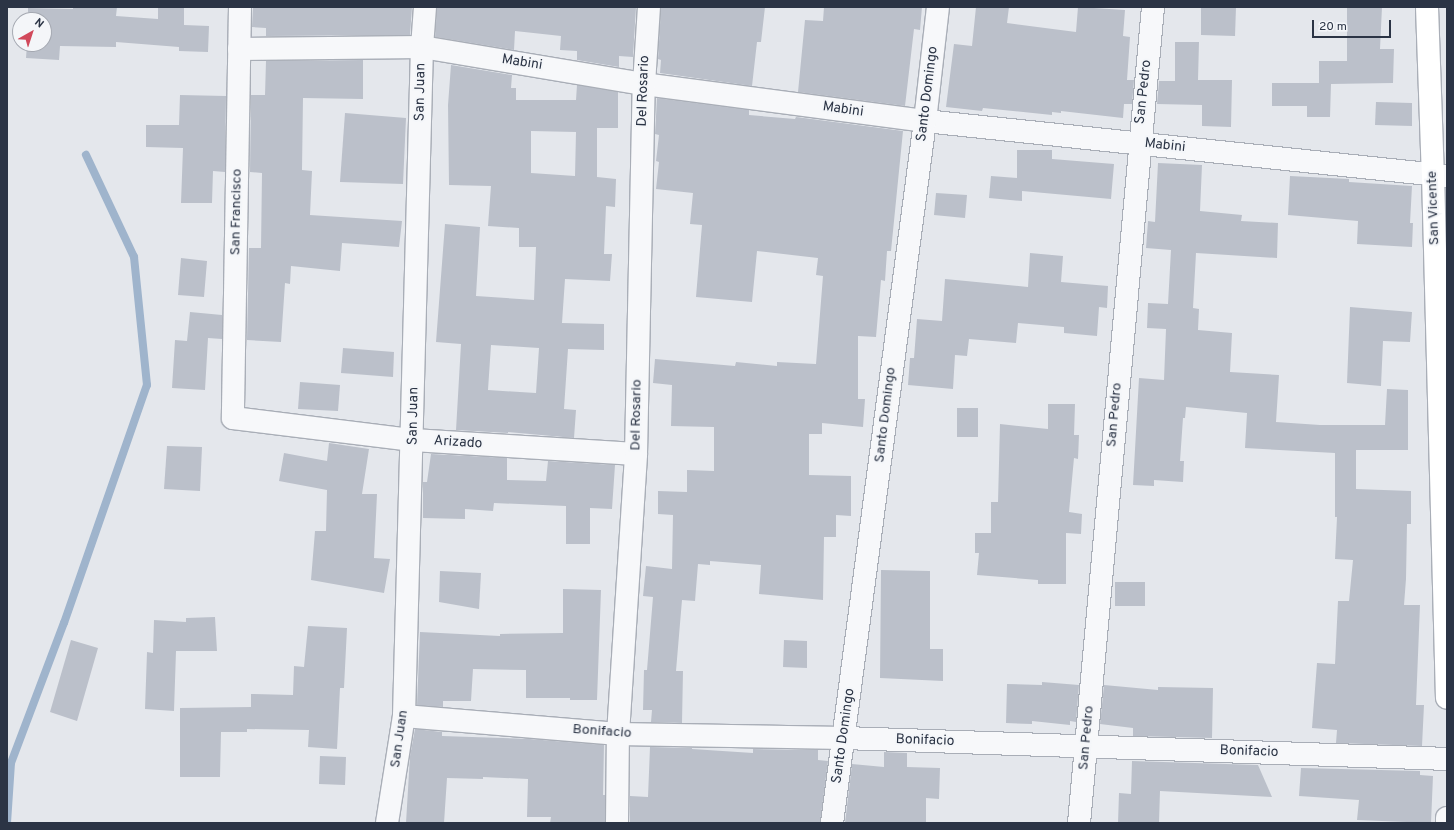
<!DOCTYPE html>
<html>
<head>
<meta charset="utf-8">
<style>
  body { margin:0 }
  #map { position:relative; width:1454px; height:830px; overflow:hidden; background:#e4e7ec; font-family:Overpass,sans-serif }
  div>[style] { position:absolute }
  .stream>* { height:8px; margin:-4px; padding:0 4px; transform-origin:4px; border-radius:4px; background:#9fb4cc }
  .building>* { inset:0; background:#bbc0ca }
  .roads { filter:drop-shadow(1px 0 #a9aeb7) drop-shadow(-1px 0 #a9aeb7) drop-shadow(0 1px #a9aeb7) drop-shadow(0 -1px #a9aeb7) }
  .minor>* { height:22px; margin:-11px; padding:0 11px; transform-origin:11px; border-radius:11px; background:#f7f8fa }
  .major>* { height:22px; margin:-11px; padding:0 11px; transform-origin:11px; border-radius:11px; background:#fff }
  span { translate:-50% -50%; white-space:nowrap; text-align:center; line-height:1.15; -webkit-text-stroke:4px #f4f6f9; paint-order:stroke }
  .street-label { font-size:14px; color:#2b3445 }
  .frame { position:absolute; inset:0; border:8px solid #2b3445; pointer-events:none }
  .north { position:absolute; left:12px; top:12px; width:40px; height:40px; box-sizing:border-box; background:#f4f6f9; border:1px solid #a4a8b1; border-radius:50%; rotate:39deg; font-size:11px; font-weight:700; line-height:16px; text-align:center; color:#2b3445 }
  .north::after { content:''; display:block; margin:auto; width:14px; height:18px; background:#d1495b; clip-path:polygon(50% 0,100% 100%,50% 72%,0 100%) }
  .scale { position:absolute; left:1312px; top:20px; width:79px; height:18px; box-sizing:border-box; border:2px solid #2b3445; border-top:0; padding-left:5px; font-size:12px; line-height:14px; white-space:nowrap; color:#2b3445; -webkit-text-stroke:3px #f4f6f9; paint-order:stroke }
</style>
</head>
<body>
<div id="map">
  <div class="stream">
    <i style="left:7px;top:823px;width:60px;rotate:-86.2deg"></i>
    <i style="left:11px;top:763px;width:150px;rotate:-69.3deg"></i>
    <i style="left:64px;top:623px;width:252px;rotate:-70.8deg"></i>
    <i style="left:147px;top:385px;width:129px;rotate:-95.8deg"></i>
    <i style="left:134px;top:257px;width:113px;rotate:-115.2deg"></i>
  </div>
  <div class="building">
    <i style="clip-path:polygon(73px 7px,117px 7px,116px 16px,158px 19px,158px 7px,184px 7px,184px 25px,209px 26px,208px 52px,179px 51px,179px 47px,116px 42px,116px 47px,60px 46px,59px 60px,26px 58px,27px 44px,44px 44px,44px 20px,28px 20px,28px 8px,73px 9px)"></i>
    <i style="clip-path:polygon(253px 7px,412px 7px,410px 35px,266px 36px,266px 28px,252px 27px)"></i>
    <i style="clip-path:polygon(437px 7px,636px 7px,633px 57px,619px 56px,619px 67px,577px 60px,577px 51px,560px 50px,561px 36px,515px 31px,514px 50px,435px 37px)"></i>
    <i style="clip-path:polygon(661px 7px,765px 7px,761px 42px,757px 42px,752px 86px,660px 73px,661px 60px,658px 59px)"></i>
    <i style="clip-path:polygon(824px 7px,922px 7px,920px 30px,914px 29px,905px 106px,798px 92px,805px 20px,823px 21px)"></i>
    <i style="clip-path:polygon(976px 7px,1009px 7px,1007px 23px,1076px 32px,1078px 7px,1125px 10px,1123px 36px,1130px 37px,1127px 80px,1134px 80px,1132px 104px,1124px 104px,1123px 118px,1061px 111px,1061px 113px,1052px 112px,1052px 115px,983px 108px,982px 111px,946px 107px,954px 44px,972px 46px)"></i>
    <i style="clip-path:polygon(1201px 7px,1236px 7px,1235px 36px,1201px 35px)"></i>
    <i style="clip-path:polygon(1347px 7px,1382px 7px,1380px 49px,1394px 49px,1393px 83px,1331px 84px,1330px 117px,1307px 117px,1307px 106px,1272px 106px,1272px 83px,1319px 83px,1319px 61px,1347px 61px)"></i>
    <i style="clip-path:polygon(1175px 42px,1199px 42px,1198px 80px,1232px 80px,1231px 127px,1202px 126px,1202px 105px,1157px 104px,1159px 81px,1175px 81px)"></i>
    <i style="clip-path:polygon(363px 60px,363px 99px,303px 98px,302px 170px,312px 171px,310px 215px,402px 221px,399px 247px,342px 243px,340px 271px,291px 266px,290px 284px,285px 283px,281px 342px,247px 340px,249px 248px,261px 248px,262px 173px,250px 172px,251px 95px,265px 95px,266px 61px)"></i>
    <i style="clip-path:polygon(evenodd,451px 65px,512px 75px,511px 88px,516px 88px,516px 100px,576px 100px,577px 85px,618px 92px,618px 128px,597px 128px,597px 177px,616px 179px,615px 207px,606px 206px,604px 254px,612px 254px,610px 281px,565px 279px,562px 323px,604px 324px,604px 350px,568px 349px,564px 409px,576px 410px,574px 438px,508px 432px,508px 433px,456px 430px,461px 344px,436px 342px,445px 224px,480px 227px,476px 296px,534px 300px,536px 247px,519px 247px,519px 228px,488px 226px,491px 186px,449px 185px,448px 105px,451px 65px,531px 131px,576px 132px,575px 176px,531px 173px,531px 131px,451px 65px,491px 345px,539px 348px,536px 393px,488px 390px,491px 345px)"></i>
    <i style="clip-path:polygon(180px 95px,226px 96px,225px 172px,213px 171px,212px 203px,181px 203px,183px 148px,146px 147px,146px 125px,179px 125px)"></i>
    <i style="clip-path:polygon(657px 98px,749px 110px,749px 115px,795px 119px,796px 117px,903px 131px,891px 251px,887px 251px,885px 281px,881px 280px,876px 337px,858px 336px,858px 399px,865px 399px,863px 427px,822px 423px,822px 434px,809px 434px,809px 475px,851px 476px,851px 516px,836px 515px,836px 537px,824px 537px,823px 600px,759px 594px,761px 565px,710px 561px,710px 565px,698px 564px,695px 601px,682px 600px,676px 671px,683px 671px,682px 723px,651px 722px,652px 710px,643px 710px,644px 670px,647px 670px,653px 597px,643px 596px,646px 566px,672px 569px,673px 515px,658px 514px,658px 491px,687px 492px,687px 470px,714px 471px,714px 427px,671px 426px,672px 385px,653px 383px,655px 359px,735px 366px,736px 362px,777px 366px,777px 362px,816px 364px,823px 276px,816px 275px,818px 258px,757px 251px,752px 302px,696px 297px,702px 225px,690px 224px,693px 193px,656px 189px,659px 162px,656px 161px,659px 135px,655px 134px)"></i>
    <i style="clip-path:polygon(1376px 102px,1412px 103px,1412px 126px,1375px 125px)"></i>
    <i style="clip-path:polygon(345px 113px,406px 118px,403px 184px,340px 182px)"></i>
    <i style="clip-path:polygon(1017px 150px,1052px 150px,1052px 159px,1114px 164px,1111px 199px,1022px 191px,1022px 201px,989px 198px,991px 176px,1017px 178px)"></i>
    <i style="clip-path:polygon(1158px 163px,1202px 165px,1200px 211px,1242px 215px,1241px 221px,1278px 223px,1277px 258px,1196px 253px,1193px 308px,1199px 309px,1198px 330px,1232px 333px,1230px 372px,1279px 375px,1276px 422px,1320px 425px,1385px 425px,1387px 389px,1408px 390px,1408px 450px,1356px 450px,1356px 489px,1411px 491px,1411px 524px,1407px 524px,1406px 579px,1404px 605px,1420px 605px,1416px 705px,1424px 705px,1422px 746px,1336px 743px,1337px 730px,1312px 728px,1317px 663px,1335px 664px,1338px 601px,1349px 601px,1353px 560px,1335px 559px,1337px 517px,1335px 517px,1335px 453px,1245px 448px,1247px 413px,1186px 407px,1185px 418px,1183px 418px,1180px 461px,1184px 461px,1183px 482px,1154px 480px,1154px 486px,1133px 485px,1139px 378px,1164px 380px,1166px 329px,1147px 328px,1148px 303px,1168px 304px,1171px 250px,1146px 248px,1148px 221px,1155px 222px)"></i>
    <i style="clip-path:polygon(1290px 176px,1349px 179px,1349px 182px,1412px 186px,1410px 223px,1413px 223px,1412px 247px,1357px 244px,1358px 221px,1288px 215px)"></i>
    <i style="clip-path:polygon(936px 193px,967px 195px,965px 218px,934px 215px)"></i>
    <i style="clip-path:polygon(1030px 253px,1063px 256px,1061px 282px,1108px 286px,1107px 308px,1099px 307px,1097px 336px,1064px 333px,1064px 327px,1018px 323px,1016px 343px,969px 339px,967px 356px,955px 355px,953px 389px,908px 385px,910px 358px,914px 358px,917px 319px,942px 321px,945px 279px,1028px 287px)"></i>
    <i style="clip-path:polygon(181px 258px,207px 261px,204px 297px,178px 295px)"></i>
    <i style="clip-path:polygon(1350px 307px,1412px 312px,1410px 342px,1383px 341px,1381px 386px,1347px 383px)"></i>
    <i style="clip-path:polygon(190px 312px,222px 315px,222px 339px,208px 338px,205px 390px,172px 388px,175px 340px,187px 341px)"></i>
    <i style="clip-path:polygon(343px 348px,394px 352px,393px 377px,341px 373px)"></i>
    <i style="clip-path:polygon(300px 382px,340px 385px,338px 411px,298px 409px)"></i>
    <i style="clip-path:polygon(1048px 404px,1075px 404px,1074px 435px,1079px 435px,1078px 459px,1074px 458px,1069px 512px,1082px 514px,1081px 534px,1066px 533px,1066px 584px,1038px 584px,1038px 580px,977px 575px,979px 553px,975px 553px,975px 533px,991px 533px,991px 502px,998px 502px,1000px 424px,1048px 429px)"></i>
    <i style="clip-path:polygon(957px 408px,978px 408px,978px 437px,957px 437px)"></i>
    <i style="clip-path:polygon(329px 443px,369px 449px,362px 494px,377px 494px,374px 558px,390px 559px,384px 593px,311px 580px,315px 531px,326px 531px,327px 490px,279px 481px,284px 453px,327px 461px)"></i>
    <i style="clip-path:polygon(167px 446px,202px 447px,200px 491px,164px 489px)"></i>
    <i style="clip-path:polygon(431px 454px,507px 458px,507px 480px,546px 481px,548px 461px,615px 465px,612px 509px,590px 508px,590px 544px,566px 544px,566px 506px,494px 503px,493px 511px,465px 509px,465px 519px,423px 518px,423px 482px,427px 482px)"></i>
    <i style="clip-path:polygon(881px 570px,930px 571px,930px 649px,943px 649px,943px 681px,880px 678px)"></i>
    <i style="clip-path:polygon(440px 571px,481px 573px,479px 609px,439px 602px)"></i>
    <i style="clip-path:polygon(1115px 582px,1145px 582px,1145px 606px,1115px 606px)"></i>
    <i style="clip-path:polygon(563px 589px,601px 590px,597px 700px,570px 700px,570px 698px,526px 698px,526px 670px,473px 669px,471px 701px,443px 701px,443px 707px,417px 705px,420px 632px,500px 636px,500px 634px,563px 633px)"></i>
    <i style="clip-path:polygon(215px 617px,217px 651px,176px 651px,174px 711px,145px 709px,147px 652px,153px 653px,154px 620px,186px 622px,186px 618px)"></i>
    <i style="clip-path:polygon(308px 626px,347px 628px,344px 688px,340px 688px,337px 749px,308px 747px,309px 730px,247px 729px,247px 732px,221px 732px,220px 777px,180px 777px,180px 708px,251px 707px,251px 694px,293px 695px,294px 666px,304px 667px)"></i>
    <i style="clip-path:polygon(71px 640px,98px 648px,77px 721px,50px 712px)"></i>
    <i style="clip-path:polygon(784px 640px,807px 641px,807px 668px,783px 667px)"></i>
    <i style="clip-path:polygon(1042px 682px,1079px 685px,1076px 722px,1070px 721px,1070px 725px,1032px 721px,1032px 724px,1006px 723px,1007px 684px,1042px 685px)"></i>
    <i style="clip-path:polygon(1104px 685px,1158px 690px,1158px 687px,1213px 688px,1212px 738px,1133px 736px,1133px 728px,1100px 724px)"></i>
    <i style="clip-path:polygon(415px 729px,442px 732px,442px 736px,530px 739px,604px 745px,603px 795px,605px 795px,605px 823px,550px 823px,551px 817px,527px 817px,528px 779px,483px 777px,483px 779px,447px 778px,444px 823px,406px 823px,410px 756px)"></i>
    <i style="clip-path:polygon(650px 747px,692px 748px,692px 749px,753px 753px,753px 749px,818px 750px,818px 760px,828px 761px,820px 823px,630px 823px,630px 796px,648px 797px)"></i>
    <i style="clip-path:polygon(884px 752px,907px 753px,907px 767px,940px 768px,939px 799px,926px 798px,926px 823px,845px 823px,852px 764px,884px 767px)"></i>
    <i style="clip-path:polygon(320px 756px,346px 757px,345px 785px,319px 784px)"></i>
    <i style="clip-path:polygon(1132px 761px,1258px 765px,1272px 797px,1160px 791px,1159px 823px,1118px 823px,1119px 793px,1131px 794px)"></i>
    <i style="clip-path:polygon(1301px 768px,1420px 771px,1420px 775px,1433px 776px,1431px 823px,1357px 820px,1359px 800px,1299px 796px)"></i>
  </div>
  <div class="roads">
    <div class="minor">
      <i style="left:240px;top:7px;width:411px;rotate:91deg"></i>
      <i style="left:233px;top:418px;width:181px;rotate:7deg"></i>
      <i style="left:413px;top:440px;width:223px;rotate:3.6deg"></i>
      <i style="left:239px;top:49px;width:183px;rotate:-0.6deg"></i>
      <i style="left:422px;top:47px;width:225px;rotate:9.5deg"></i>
      <i style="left:644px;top:84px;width:283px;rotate:7.5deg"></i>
      <i style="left:925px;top:121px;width:525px;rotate:6.01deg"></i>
      <i style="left:404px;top:716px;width:215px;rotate:4.8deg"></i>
      <i style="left:618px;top:734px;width:226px;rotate:1deg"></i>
      <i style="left:844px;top:738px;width:603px;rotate:1.99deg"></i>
      <i style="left:387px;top:823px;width:108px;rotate:-81deg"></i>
      <i style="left:404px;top:716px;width:669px;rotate:-88.46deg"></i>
      <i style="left:422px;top:47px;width:40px;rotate:-85.7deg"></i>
      <i style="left:617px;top:823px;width:89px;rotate:-89.4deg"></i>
      <i style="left:618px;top:734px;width:281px;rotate:-86.3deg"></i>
      <i style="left:636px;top:454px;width:370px;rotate:-88.8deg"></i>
      <i style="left:644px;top:84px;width:77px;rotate:-86.3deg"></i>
      <i style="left:832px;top:823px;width:708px;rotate:-82.45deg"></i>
      <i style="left:925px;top:121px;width:115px;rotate:-83.5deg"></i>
      <i style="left:1079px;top:823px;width:819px;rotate:-84.82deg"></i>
      <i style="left:1447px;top:823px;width:5px;rotate:-90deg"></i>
    </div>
    <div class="major">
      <i style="left:1427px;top:7px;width:168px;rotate:88deg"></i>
      <i style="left:1433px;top:175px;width:523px;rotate:88.47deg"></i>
    </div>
  </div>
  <div class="street-label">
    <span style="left:522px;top:63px;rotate:9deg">Mabini</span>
    <span style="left:644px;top:91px;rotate:-88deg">Del Rosario</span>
    <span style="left:421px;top:92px;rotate:-89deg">San Juan</span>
    <span style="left:1144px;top:92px;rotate:-84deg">San Pedro</span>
    <span style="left:928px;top:94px;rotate:-83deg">Santo Domingo</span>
    <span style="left:843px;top:110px;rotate:8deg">Mabini</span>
    <span style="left:1165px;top:146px;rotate:6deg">Mabini</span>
    <span style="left:1434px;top:208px;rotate:-92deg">San Vicente</span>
    <span style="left:237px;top:212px;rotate:-89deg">San Francisco</span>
    <span style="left:637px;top:415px;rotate:-89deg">Del Rosario</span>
    <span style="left:886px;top:415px;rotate:-83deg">Santo Domingo</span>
    <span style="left:1115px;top:415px;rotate:-85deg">San Pedro</span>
    <span style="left:414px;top:416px;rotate:-89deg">San Juan</span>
    <span style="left:458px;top:443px;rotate:4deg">Arizado</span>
    <span style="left:602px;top:732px;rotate:4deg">Bonifacio</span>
    <span style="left:844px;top:736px;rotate:-82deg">Santo Domingo</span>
    <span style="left:1087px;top:738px;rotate:-85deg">San Pedro</span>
    <span style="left:400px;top:739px;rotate:-82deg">San Juan</span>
    <span style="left:925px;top:741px;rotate:2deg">Bonifacio</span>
    <span style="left:1249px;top:752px;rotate:2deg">Bonifacio</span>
  </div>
  <div class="frame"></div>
  <div class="north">N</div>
  <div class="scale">20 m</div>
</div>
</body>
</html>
